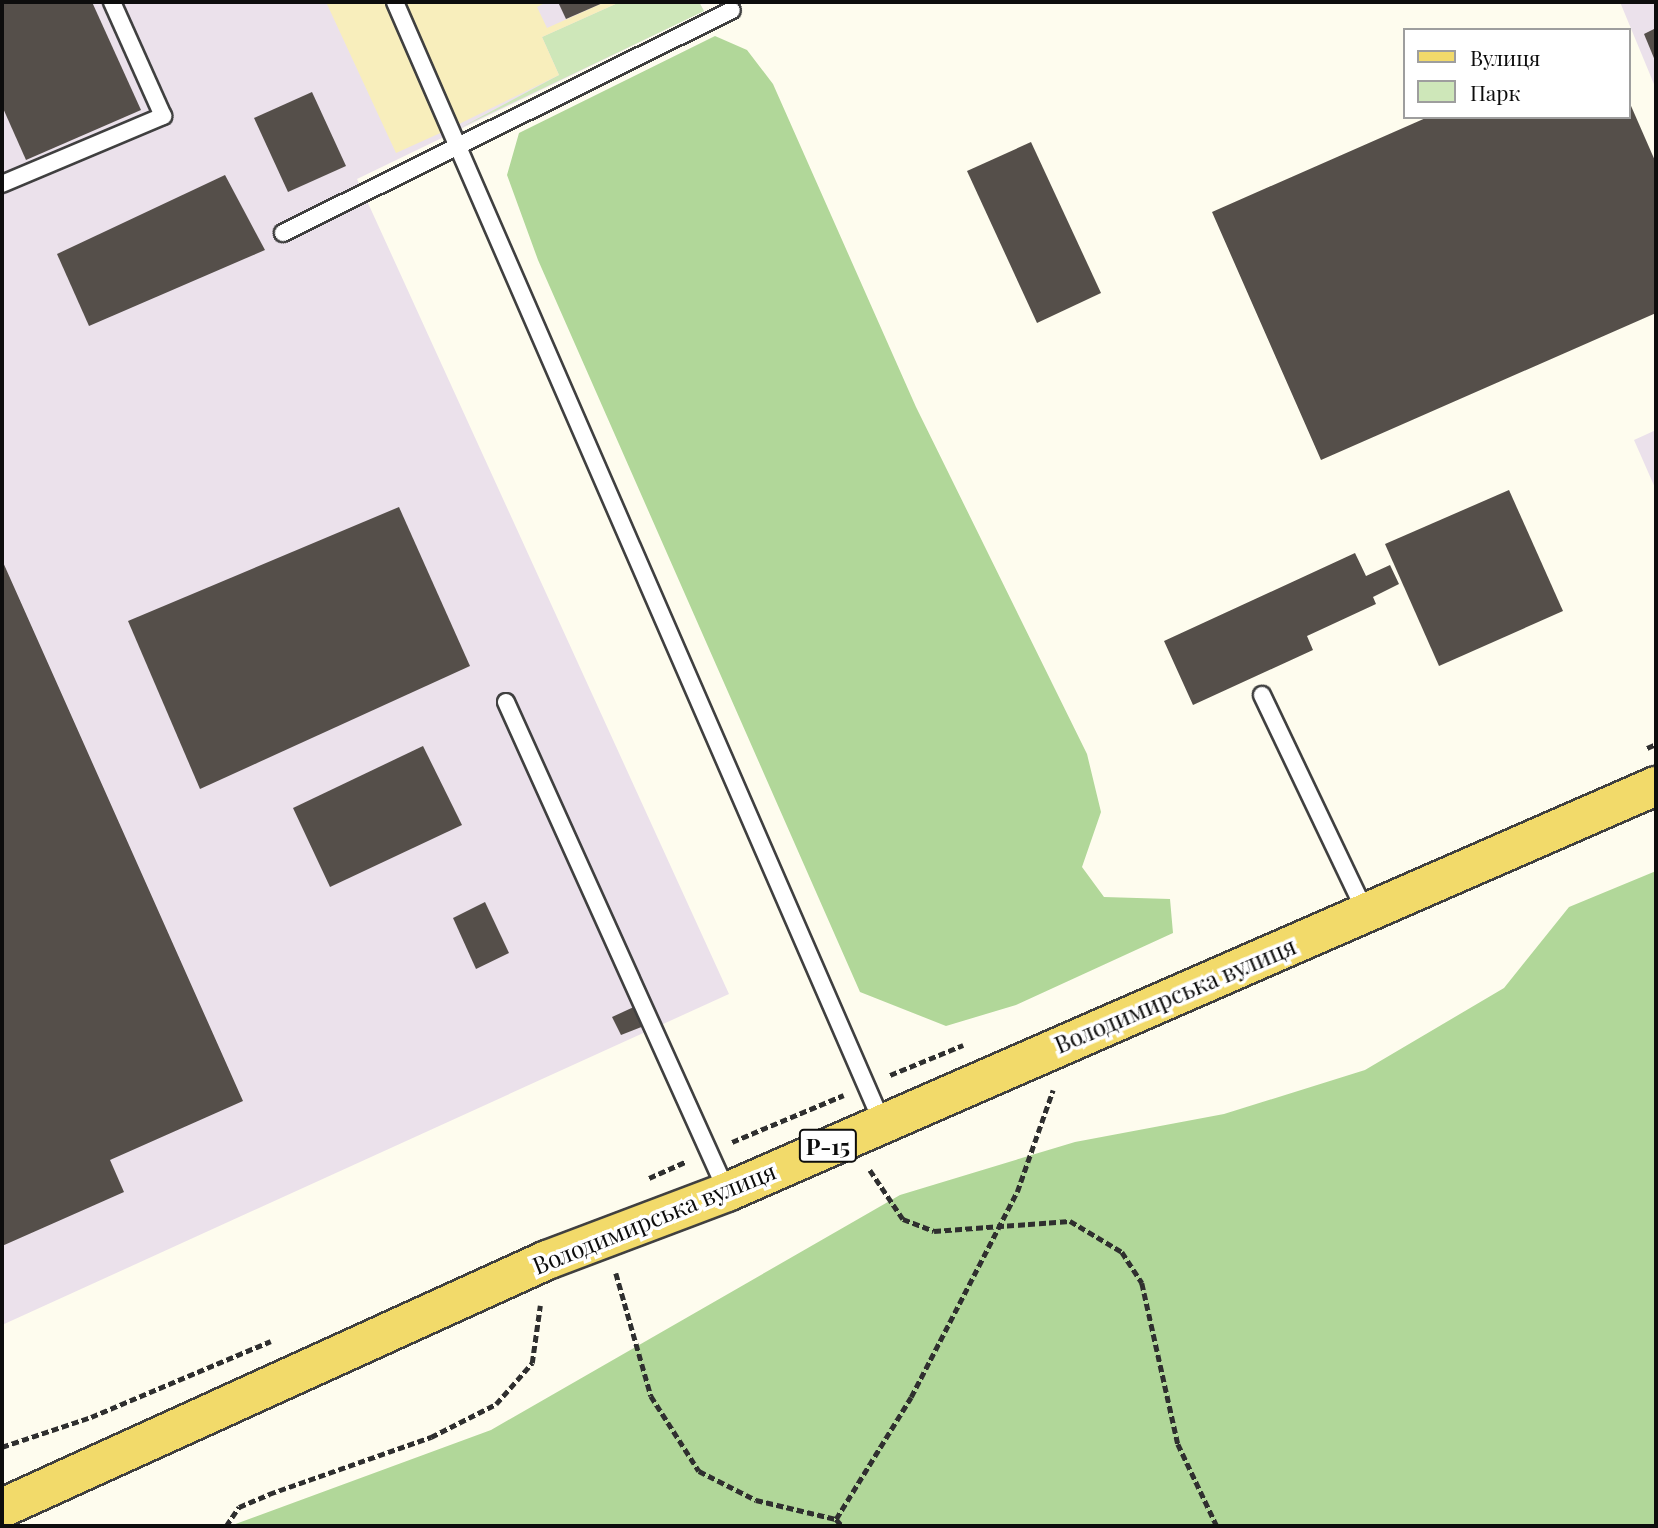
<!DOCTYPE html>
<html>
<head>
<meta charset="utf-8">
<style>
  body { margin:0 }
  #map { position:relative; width:1658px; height:1528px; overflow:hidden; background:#fefcee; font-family:"Playfair Display",serif }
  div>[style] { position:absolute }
  .industrial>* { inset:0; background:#ebe1eb }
  .green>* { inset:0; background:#cee7b9 }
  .forest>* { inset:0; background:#b1d799 }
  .sand>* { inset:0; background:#f8eebc }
  .building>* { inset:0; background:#554f4a }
  .path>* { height:4.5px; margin-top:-2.25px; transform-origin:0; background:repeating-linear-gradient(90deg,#2f2f2f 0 7px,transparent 0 10.5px) }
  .roads { filter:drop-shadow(2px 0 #404040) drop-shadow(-2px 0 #404040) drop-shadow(0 2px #404040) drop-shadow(0 -2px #404040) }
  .lane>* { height:16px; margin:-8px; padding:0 8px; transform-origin:8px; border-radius:8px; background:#fff }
  .primary>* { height:38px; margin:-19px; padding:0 19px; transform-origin:19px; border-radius:19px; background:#f2da6a }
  span { translate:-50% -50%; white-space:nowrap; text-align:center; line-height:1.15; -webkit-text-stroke:7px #fff; paint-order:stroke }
  .shield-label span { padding:2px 5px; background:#fff; border:2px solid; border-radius:5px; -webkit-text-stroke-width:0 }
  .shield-label { font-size:23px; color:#0d0d0d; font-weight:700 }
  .street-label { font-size:24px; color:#0d0d0d }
  .frame { position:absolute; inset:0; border:4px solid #0d0d0d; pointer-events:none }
  .legend { position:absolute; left:1403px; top:28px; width:228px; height:91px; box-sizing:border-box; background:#fff; border:2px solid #9e9e9e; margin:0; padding:9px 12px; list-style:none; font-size:21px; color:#0d0d0d }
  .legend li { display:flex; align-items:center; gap:14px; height:35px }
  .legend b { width:35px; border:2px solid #9e9e9e }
</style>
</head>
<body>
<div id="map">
  <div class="industrial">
    <i style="clip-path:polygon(2px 2px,699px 2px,704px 11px,357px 179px,729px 994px,2px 1325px)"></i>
    <i style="clip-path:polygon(1620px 2px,1656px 2px,1656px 89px)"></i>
    <i style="clip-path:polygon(1656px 430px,1656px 490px,1634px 440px)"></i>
  </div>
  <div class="green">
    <i style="clip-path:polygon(620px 2px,699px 2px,704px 11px,460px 128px,559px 75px,542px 37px)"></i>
  </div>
  <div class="forest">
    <i style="clip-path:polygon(715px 36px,747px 50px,773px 84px,916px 407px,1087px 754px,1101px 812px,1082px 867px,1104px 897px,1170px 899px,1173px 933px,1016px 1005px,946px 1026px,860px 992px,538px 260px,507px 175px,519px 133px)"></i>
    <i style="clip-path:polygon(1656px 871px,1656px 1526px,230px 1526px,491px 1430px,900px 1195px,1075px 1142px,1224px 1114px,1365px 1070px,1504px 988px,1569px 907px)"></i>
  </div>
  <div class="sand">
    <i style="clip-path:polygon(326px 2px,547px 2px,537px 7px,547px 28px,605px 2px,620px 2px,542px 37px,559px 75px,459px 124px,461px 130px,450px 136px,447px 130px,396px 153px)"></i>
  </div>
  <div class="building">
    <i style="clip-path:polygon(2px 2px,92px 2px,141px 110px,26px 160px,2px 106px)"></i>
    <i style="clip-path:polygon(558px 2px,605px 2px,566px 19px)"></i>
    <i style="clip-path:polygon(1656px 28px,1656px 63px,1644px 34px)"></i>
    <i style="clip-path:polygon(312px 92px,346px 166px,288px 192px,254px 118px)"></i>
    <i style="clip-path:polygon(1628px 99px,1656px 163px,1656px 313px,1321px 460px,1212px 212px,1428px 117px,1628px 117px)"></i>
    <i style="clip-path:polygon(1031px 142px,1101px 293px,1037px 323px,967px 171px)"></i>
    <i style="clip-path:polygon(225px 175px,265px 250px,89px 326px,57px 254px)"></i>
    <i style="clip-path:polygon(1509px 490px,1563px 611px,1439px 666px,1385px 544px)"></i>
    <i style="clip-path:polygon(399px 507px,470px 666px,200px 789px,128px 621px)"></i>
    <i style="clip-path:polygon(1355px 553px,1366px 576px,1390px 565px,1399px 584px,1373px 597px,1376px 604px,1307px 636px,1313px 650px,1193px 705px,1164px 641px)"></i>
    <i style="clip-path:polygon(2px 560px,243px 1101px,110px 1160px,124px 1192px,2px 1246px)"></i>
    <i style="clip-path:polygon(423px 746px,462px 825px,330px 887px,293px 808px)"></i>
    <i style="clip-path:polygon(485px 902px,509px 953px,476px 969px,453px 918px)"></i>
    <i style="clip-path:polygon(636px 1006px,644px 1026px,621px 1035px,612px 1017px)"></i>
  </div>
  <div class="path">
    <i style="left:1647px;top:748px;width:10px;rotate:-24deg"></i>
    <i style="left:890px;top:1075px;width:79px;rotate:-22.3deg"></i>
    <i style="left:732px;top:1142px;width:121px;rotate:-22.8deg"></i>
    <i style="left:870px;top:1170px;width:59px;rotate:56deg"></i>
    <i style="left:903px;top:1219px;width:33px;rotate:21deg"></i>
    <i style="left:934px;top:1231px;width:136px;rotate:-4.2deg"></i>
    <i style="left:1070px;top:1221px;width:61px;rotate:30.8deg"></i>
    <i style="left:1122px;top:1252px;width:37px;rotate:57deg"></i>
    <i style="left:1142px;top:1283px;width:165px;rotate:77.4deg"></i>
    <i style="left:1178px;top:1444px;width:91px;rotate:64.6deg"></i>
    <i style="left:649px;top:1178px;width:39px;rotate:-24deg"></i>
    <i style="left:616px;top:1273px;width:128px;rotate:74.1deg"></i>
    <i style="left:651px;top:1396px;width:89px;rotate:57.4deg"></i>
    <i style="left:699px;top:1471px;width:64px;rotate:27deg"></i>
    <i style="left:756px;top:1500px;width:82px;rotate:13.4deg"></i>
    <i style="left:836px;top:1519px;width:9px;rotate:49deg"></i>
    <i style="left:2px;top:1447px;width:94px;rotate:-18.6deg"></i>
    <i style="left:91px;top:1417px;width:195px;rotate:-22.9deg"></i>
    <i style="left:836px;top:1519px;width:143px;rotate:-58.4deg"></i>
    <i style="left:911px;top:1397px;width:231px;rotate:-62.7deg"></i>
    <i style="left:1017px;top:1192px;width:108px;rotate:-70.6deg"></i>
    <i style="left:226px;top:1526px;width:23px;rotate:-56deg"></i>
    <i style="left:239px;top:1507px;width:33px;rotate:-23deg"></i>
    <i style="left:269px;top:1494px;width:172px;rotate:-19.4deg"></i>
    <i style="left:431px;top:1437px;width:73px;rotate:-26.9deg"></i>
    <i style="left:496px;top:1404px;width:55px;rotate:-48.7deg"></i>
    <i style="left:532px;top:1363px;width:58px;rotate:-82deg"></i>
  </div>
  <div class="roads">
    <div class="lane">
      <i style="left:395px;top:2px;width:1221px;rotate:66.5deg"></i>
      <i style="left:2px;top:184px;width:175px;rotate:-22.9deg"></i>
      <i style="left:163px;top:116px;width:125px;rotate:-114.1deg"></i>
      <i style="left:283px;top:233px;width:501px;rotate:-26.41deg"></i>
      <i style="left:1262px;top:695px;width:242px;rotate:64.5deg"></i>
      <i style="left:506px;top:702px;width:538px;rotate:65.72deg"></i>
    </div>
    <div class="primary">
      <i style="left:2px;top:1508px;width:599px;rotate:-24.47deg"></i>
      <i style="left:547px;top:1260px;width:192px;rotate:-20.7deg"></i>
      <i style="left:727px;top:1192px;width:1014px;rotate:-23.61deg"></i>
    </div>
  </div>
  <div class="shield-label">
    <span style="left:828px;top:1146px">Р-15</span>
  </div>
  <div class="street-label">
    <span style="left:1175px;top:995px;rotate:-23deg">Володимирська вулиця</span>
    <span style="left:654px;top:1218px;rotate:-22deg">Володимирська вулиця</span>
  </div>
  <div class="frame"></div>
  <ul class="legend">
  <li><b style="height:9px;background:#f2da6a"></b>Вулиця</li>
  <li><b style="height:19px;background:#cee7b9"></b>Парк</li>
  </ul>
</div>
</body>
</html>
